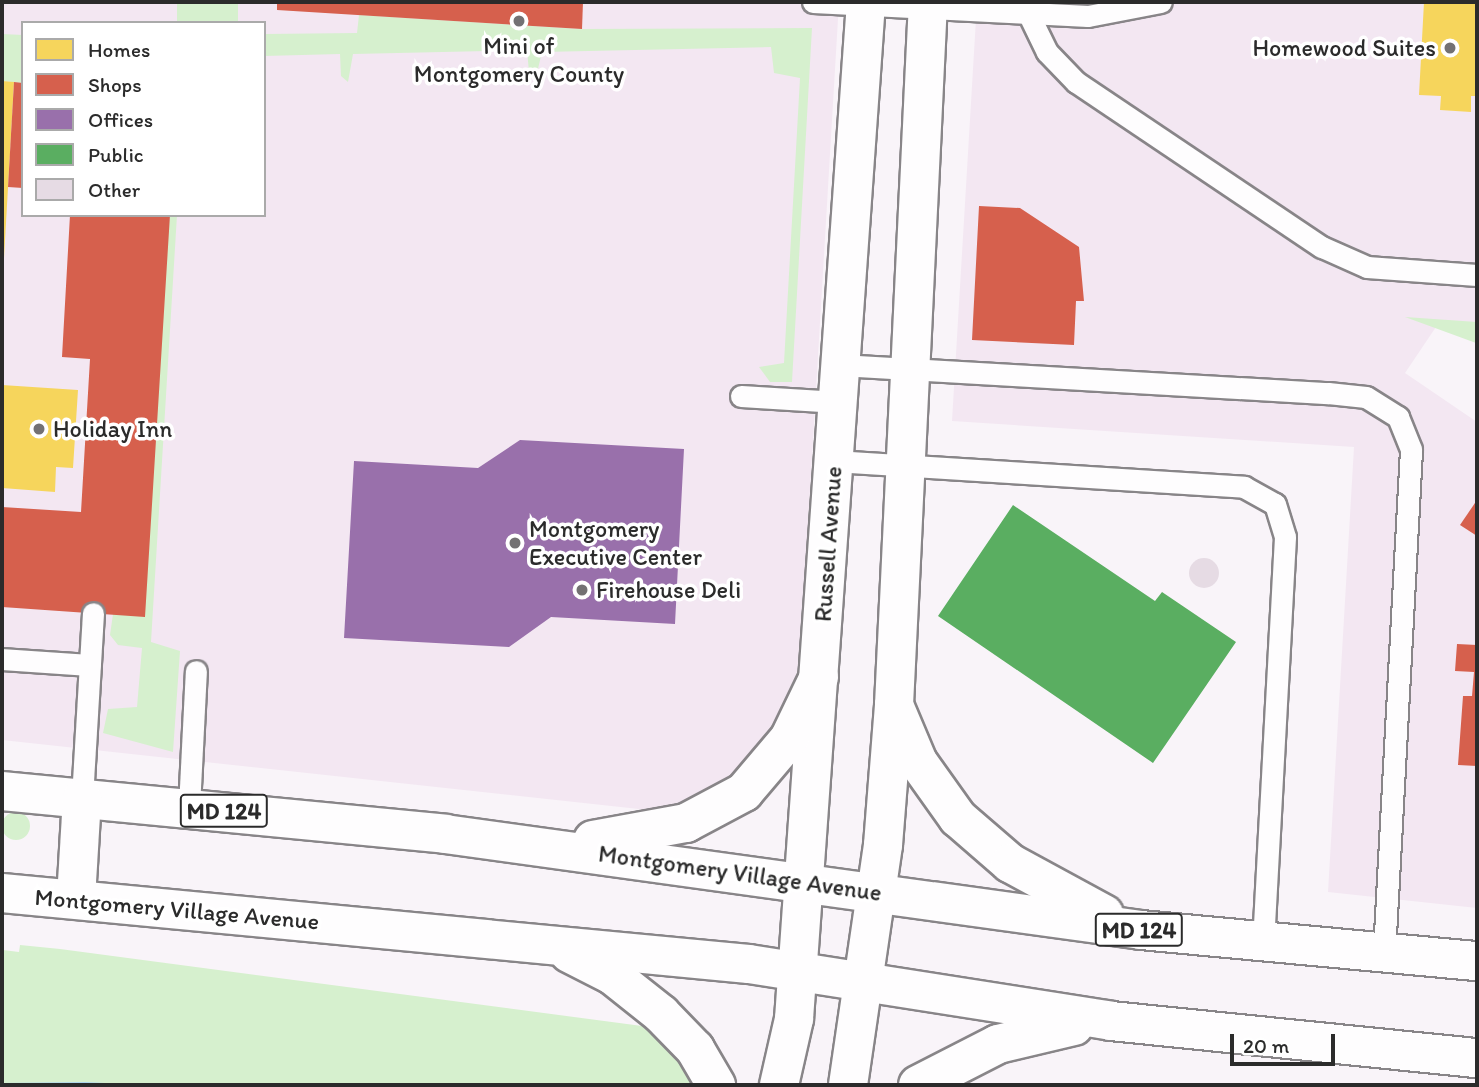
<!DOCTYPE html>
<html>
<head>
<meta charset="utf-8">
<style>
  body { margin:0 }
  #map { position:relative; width:1479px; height:1087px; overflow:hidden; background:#f9f4f9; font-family:Itim,sans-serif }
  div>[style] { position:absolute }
  .built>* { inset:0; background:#f3e7f2 }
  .green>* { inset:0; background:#d6f0ce }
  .round { border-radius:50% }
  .water>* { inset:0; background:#aad5ee }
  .homes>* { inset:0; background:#f6d55c }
  .shops>* { inset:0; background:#d6604d }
  .offices>* { inset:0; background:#9970ab }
  .public>* { inset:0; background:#5aae61 }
  .building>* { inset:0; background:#e6dbe4 }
  .roads { filter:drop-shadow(2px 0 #888588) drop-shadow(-2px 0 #888588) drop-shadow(0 2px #888588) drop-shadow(0 -2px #888588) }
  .lane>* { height:21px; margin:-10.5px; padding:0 10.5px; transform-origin:10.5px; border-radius:10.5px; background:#fefdfe }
  .secondary>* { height:38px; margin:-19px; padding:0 19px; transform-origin:19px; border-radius:19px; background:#fefdfe }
  .primary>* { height:38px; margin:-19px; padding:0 19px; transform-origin:19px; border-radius:19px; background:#fefdfe }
  .dots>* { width:19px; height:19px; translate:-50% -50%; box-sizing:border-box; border:4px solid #fff; border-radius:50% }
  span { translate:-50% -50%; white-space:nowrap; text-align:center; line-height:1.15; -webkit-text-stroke:7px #fff; paint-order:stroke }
  .shield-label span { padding:2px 5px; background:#fff; border:2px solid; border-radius:5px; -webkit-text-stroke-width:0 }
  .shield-label { font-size:23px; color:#2b2b2b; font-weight:700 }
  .poi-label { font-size:24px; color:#2b2b2b }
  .right { translate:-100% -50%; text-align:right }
  .left { translate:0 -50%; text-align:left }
  .street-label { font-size:24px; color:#2b2b2b }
  .frame { position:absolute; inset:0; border:4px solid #2b2b2b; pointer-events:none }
  .legend { position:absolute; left:21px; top:21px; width:245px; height:196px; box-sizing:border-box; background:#fff; border:2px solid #aaa; margin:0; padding:9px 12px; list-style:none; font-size:21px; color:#2b2b2b }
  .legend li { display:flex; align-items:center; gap:14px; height:35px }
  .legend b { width:35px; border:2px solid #aaa }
  .scale { position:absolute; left:1230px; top:1034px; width:105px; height:32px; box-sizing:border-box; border:4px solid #2b2b2b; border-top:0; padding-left:9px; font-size:21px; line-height:24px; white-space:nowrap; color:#2b2b2b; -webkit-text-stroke:5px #fff; paint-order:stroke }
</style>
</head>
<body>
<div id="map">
  <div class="built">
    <i style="clip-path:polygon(evenodd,2px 2px,839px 2px,800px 660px,782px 727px,740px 777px,684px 806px,648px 810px,2px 740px,2px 2px,23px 23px,264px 23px,264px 215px,23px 215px,23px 23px)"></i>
    <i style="clip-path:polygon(977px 2px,1477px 2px,1477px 326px,1438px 324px,1405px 373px,1477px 422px,1477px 908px,1328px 892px,1354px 447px,952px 421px)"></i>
  </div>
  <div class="green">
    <i style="clip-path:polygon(177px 2px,238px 2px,238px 23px,177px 23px)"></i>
    <i style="clip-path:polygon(359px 15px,581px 29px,812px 28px,792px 382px,770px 382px,759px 367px,784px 363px,800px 78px,774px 73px,771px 47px,542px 52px,536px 77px,529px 72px,527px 50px,353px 54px,348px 82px,341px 76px,340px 54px,264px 56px,264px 34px,357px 33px)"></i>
    <i style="clip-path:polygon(2px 34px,23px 35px,23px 83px,2px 81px)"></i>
    <i style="clip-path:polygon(170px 215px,177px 215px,151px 642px,180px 651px,173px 752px,103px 733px,108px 709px,137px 707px,142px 648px,118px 645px,110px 635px)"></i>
    <i style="clip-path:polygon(1405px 317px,1477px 322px,1477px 347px,1476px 343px)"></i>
    <i class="round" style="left:2px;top:812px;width:28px;height:28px"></i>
    <i style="clip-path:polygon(2px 943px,3px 950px,19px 952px,20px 945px,60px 949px,642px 1026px,679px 1059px,696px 1085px,2px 1083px)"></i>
  </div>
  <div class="water">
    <i style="clip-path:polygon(85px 1082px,145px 1085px,2px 1085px,2px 1083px)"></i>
  </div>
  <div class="homes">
    <i style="clip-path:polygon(1424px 2px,1477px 2px,1477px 96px,1471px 96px,1471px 112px,1440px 110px,1441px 96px,1419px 95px)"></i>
    <i style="clip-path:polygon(2px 81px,14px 82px,4px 258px,2px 257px)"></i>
    <i style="clip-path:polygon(2px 385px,78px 390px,73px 468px,56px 467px,55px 492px,2px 488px)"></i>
  </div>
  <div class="shops">
    <i style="clip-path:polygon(277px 2px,583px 2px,582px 29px,277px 10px)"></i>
    <i style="clip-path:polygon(14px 82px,23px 83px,23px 188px,8px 187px)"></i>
    <i style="clip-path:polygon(979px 206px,1020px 208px,1079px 247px,1084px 301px,1076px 301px,1074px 345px,972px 340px)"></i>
    <i style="clip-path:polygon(70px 215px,170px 215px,145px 617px,2px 607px,2px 507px,81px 512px,90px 359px,62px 357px)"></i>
    <i style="clip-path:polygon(1477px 500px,1477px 536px,1460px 525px)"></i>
    <i style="clip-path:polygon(1457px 644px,1477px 645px,1477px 766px,1458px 765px,1463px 696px,1472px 696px,1474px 672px,1455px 671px)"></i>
  </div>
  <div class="offices">
    <i style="clip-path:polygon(520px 440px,684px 449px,675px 624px,551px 617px,509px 647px,344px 638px,354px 461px,478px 468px)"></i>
  </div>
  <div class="public">
    <i style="clip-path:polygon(1013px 505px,1155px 601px,1162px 592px,1236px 642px,1153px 763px,938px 616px)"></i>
  </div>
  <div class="building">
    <i class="round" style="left:1189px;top:558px;width:30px;height:30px"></i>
  </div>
  <div class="roads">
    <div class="lane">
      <i style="left:813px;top:2px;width:275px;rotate:2.9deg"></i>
      <i style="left:1088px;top:16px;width:74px;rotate:-10.9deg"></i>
      <i style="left:1029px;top:15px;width:41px;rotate:64.1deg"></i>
      <i style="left:1047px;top:52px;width:42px;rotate:46deg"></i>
      <i style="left:1076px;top:82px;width:296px;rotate:33.9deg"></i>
      <i style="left:1322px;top:247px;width:49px;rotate:24deg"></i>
      <i style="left:1367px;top:267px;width:110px;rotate:4.2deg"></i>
      <i style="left:840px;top:365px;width:489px;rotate:3.3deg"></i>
      <i style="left:1328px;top:393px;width:38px;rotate:6deg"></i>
      <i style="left:1366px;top:397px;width:38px;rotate:32deg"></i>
      <i style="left:1398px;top:417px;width:35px;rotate:68deg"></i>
      <i style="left:1411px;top:450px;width:505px;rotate:93.07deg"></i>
      <i style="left:741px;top:396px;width:97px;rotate:3.5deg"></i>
      <i style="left:834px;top:461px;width:411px;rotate:3.6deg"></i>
      <i style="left:1244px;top:487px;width:35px;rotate:29deg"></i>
      <i style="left:1275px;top:504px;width:34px;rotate:73deg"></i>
      <i style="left:1285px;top:537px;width:407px;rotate:93.1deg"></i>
      <i style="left:2px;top:659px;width:88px;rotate:3.9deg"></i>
      <i style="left:82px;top:798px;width:185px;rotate:-86.6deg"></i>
      <i style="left:189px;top:807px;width:136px;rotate:-87.1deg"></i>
    </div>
    <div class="secondary">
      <i style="left:779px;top:1085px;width:68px;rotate:-77.2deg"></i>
      <i style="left:794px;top:1019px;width:1020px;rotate:-85.95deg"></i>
      <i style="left:848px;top:1085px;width:243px;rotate:-81.7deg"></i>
      <i style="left:883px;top:845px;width:140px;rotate:-85.5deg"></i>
      <i style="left:894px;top:705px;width:704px;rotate:-87.23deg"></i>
    </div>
    <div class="primary">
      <i style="left:894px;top:705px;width:62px;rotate:67.2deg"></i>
      <i style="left:918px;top:762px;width:69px;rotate:54.5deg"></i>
      <i style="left:958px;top:818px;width:69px;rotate:40.9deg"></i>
      <i style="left:1010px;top:863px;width:107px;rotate:28.5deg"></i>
      <i style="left:2px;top:791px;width:445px;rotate:5.5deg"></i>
      <i style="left:445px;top:834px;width:703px;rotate:7.85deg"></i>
      <i style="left:1141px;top:930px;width:337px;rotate:5.3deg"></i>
      <i style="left:593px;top:840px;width:95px;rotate:-10.4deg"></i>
      <i style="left:686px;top:823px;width:66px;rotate:-28.1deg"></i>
      <i style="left:744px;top:792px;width:70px;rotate:-49.7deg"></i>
      <i style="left:789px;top:739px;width:69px;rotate:-64.2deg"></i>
      <i style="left:2px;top:893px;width:750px;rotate:5.43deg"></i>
      <i style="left:749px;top:964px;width:366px;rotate:8.9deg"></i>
      <i style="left:1111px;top:1021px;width:368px;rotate:5.8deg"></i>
      <i style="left:76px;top:899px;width:101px;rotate:-86.6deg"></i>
      <i style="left:569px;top:953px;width:48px;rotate:27.1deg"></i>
      <i style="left:612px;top:975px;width:63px;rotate:38.5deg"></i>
      <i style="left:661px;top:1014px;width:49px;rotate:45.8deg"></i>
      <i style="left:695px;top:1049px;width:42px;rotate:59.7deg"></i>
      <i style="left:918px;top:1085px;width:90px;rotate:-27.1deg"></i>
      <i style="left:998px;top:1044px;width:78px;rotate:-13.3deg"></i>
    </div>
  </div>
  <div class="dots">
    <i style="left:519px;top:21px;background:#737173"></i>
    <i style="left:1450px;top:48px;background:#737173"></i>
    <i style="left:39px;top:429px;background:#737173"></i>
    <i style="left:515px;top:543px;background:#737173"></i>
    <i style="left:582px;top:590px;background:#737173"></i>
  </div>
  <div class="shield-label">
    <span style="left:224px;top:811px">MD 124</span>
    <span style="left:1139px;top:930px">MD 124</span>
  </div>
  <div class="poi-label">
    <span style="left:519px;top:60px">Mini of<br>Montgomery County</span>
    <span class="right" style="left:1436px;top:48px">Homewood Suites</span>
    <span class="left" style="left:53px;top:429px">Holiday Inn</span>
    <span class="left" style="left:529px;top:543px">Montgomery<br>Executive Center</span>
    <span class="left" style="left:596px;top:590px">Firehouse Deli</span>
  </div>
  <div class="street-label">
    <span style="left:828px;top:544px;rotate:-86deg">Russell Avenue</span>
    <span style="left:740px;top:873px;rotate:8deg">Montgomery Village Avenue</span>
    <span style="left:177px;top:909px;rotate:5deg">Montgomery Village Avenue</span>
  </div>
  <div class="frame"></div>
  <ul class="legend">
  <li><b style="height:19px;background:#f6d55c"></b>Homes</li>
  <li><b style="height:19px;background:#d6604d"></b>Shops</li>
  <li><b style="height:19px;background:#9970ab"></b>Offices</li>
  <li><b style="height:19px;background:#5aae61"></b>Public</li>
  <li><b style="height:19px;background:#e6dbe4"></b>Other</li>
  </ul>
  <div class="scale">20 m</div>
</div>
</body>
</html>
